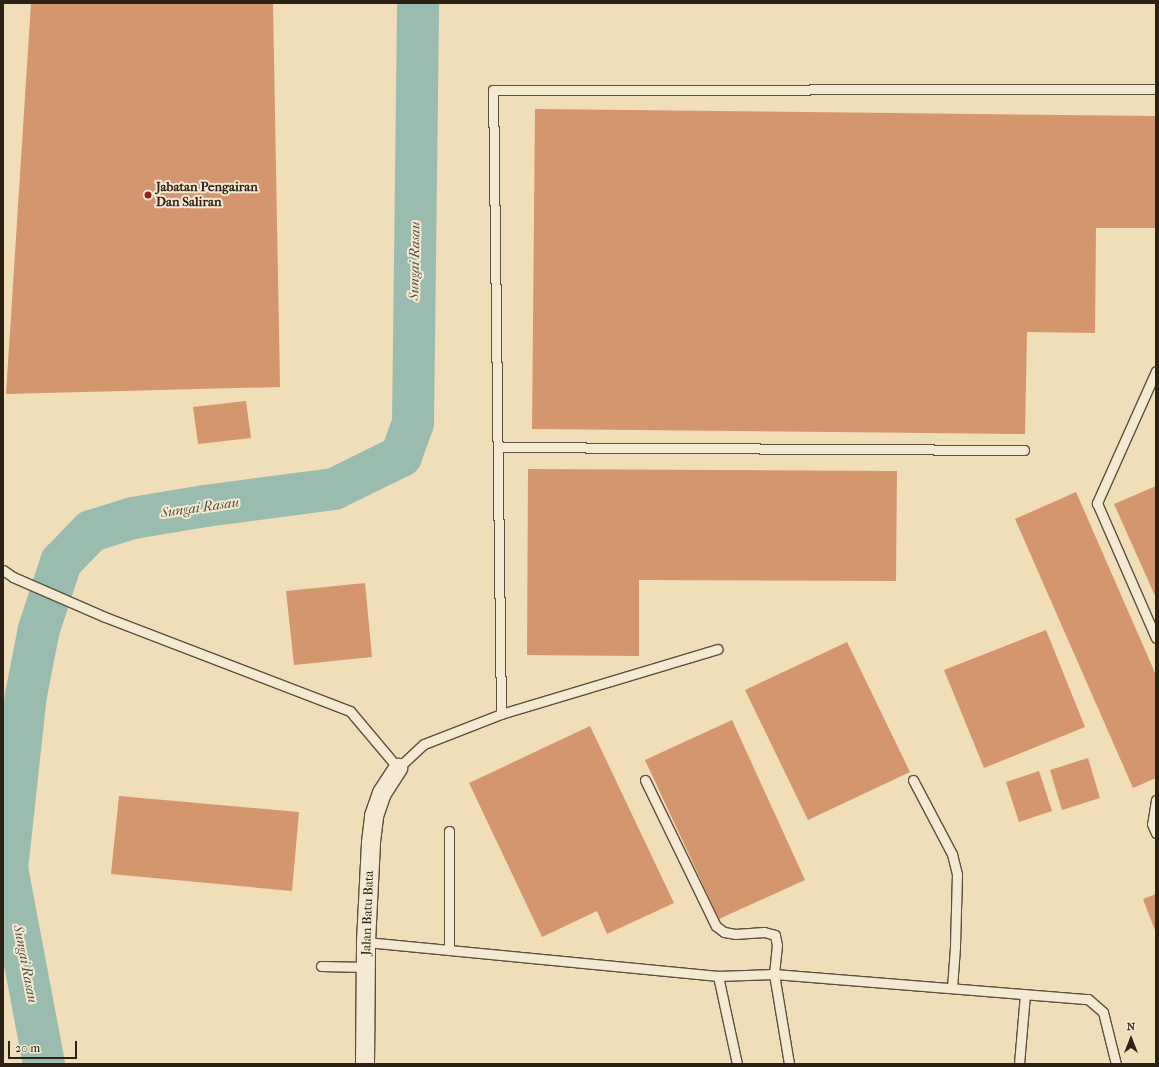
<!DOCTYPE html>
<html>
<head>
<meta charset="utf-8">
<style>
  body { margin:0 }
  #map { position:relative; width:1159px; height:1067px; overflow:hidden; background:#efdeb8; font-family:"IM FELL French Canon",serif }
  div>[style] { position:absolute }
  .river>* { height:42px; margin:-21px; padding:0 21px; transform-origin:21px; border-radius:21px; background:#9abcaf }
  .building>* { inset:0; background:#d4966e }
  .roads { filter:drop-shadow(1px 0 #5d503d) drop-shadow(-1px 0 #5d503d) drop-shadow(0 1px #5d503d) drop-shadow(0 -1px #5d503d) }
  .service>* { height:9px; margin:-4.5px; padding:0 4.5px; transform-origin:4.5px; border-radius:4.5px; background:#f5ead1 }
  .minor>* { height:18px; margin:-9px; padding:0 9px; transform-origin:9px; border-radius:9px; background:#f5ead1 }
  .dots>* { width:11px; height:11px; translate:-50% -50%; box-sizing:border-box; border:2px solid #f5ead1; border-radius:50% }
  span { translate:-50% -50%; white-space:nowrap; text-align:center; line-height:1.15; -webkit-text-stroke:4px #f5ead1; paint-order:stroke }
  .poi-label { font-size:13px; color:#2c2114; font-weight:700 }
  .left { translate:0 -50%; text-align:left }
  .street-label { font-size:13px; color:#2c2114 }
  .water-label { font-size:14px; color:#4d5042; font-style:italic }
  .frame { position:absolute; inset:0; border:4px solid #2c2114; pointer-events:none }
  .north { position:absolute; left:1111px; top:1019px; width:40px; height:40px; -webkit-text-stroke:3px #f5ead1; paint-order:stroke; rotate:0deg; font-size:11px; font-weight:700; line-height:16px; text-align:center; color:#2c2114 }
  .north::after { content:''; display:block; margin:auto; width:14px; height:18px; background:#2c2114; clip-path:polygon(50% 0,100% 100%,50% 72%,0 100%) }
  .scale { position:absolute; left:8px; top:1041px; width:69px; height:18px; box-sizing:border-box; border:2px solid #2c2114; border-top:0; padding-left:5px; font-size:12px; line-height:14px; white-space:nowrap; color:#2c2114; -webkit-text-stroke:3px #f5ead1; paint-order:stroke }
</style>
</head>
<body>
<div id="map">
  <div class="river">
    <i style="left:44px;top:1064px;width:198px;rotate:-100.7deg"></i>
    <i style="left:7px;top:869px;width:175px;rotate:-83.8deg"></i>
    <i style="left:26px;top:695px;width:67px;rotate:-78.9deg"></i>
    <i style="left:39px;top:629px;width:71px;rotate:-71.8deg"></i>
    <i style="left:61px;top:562px;width:43px;rotate:-45.9deg"></i>
    <i style="left:91px;top:531px;width:44px;rotate:-17.2deg"></i>
    <i style="left:133px;top:518px;width:73px;rotate:-9.5deg"></i>
    <i style="left:205px;top:506px;width:130px;rotate:-7.5deg"></i>
    <i style="left:334px;top:489px;width:75px;rotate:-26.2deg"></i>
    <i style="left:401px;top:456px;width:35px;rotate:-70deg"></i>
    <i style="left:413px;top:423px;width:420px;rotate:-89.3deg"></i>
  </div>
  <div class="building">
    <i style="clip-path:polygon(31px 3px,273px 3px,280px 387px,6px 394px)"></i>
    <i style="clip-path:polygon(535px 109px,1156px 116px,1156px 228px,1096px 228px,1095px 333px,1027px 332px,1025px 434px,532px 429px)"></i>
    <i style="clip-path:polygon(246px 401px,251px 438px,198px 444px,193px 407px)"></i>
    <i style="clip-path:polygon(528px 469px,897px 471px,896px 581px,639px 580px,639px 656px,527px 655px)"></i>
    <i style="clip-path:polygon(1156px 486px,1156px 598px,1114px 504px)"></i>
    <i style="clip-path:polygon(1076px 492px,1156px 675px,1156px 778px,1133px 788px,1015px 519px)"></i>
    <i style="clip-path:polygon(365px 583px,372px 657px,294px 665px,286px 591px)"></i>
    <i style="clip-path:polygon(1046px 630px,1085px 727px,984px 768px,944px 670px)"></i>
    <i style="clip-path:polygon(847px 642px,910px 772px,808px 820px,745px 690px)"></i>
    <i style="clip-path:polygon(732px 720px,805px 880px,719px 919px,645px 760px)"></i>
    <i style="clip-path:polygon(590px 726px,674px 903px,607px 934px,597px 911px,542px 937px,469px 783px)"></i>
    <i style="clip-path:polygon(1088px 758px,1100px 798px,1062px 810px,1050px 770px)"></i>
    <i style="clip-path:polygon(1039px 771px,1052px 811px,1019px 822px,1006px 782px)"></i>
    <i style="clip-path:polygon(119px 796px,299px 812px,292px 891px,111px 874px)"></i>
    <i style="clip-path:polygon(1156px 894px,1156px 933px,1143px 899px)"></i>
  </div>
  <div class="roads">
    <div class="service">
      <i style="left:1156px;top:371px;width:145px;rotate:114.1deg"></i>
      <i style="left:1097px;top:503px;width:147px;rotate:66.4deg"></i>
      <i style="left:498px;top:447px;width:526px;rotate:0.33deg"></i>
      <i style="left:3px;top:570px;width:12px;rotate:35deg"></i>
      <i style="left:13px;top:577px;width:100px;rotate:23.5deg"></i>
      <i style="left:105px;top:617px;width:262px;rotate:21deg"></i>
      <i style="left:350px;top:711px;width:75px;rotate:49.9deg"></i>
      <i style="left:398px;top:768px;width:35px;rotate:-43deg"></i>
      <i style="left:424px;top:744px;width:83px;rotate:-21.3deg"></i>
      <i style="left:501px;top:714px;width:226px;rotate:-16.7deg"></i>
      <i style="left:501px;top:714px;width:624px;rotate:-90.73deg"></i>
      <i style="left:493px;top:90px;width:663px;rotate:-0.09deg"></i>
      <i style="left:645px;top:780px;width:162px;rotate:64.1deg"></i>
      <i style="left:716px;top:926px;width:10px;rotate:37deg"></i>
      <i style="left:724px;top:932px;width:11px;rotate:10deg"></i>
      <i style="left:735px;top:934px;width:29px;rotate:-4deg"></i>
      <i style="left:764px;top:932px;width:11px;rotate:15deg"></i>
      <i style="left:775px;top:935px;width:10px;rotate:79deg"></i>
      <i style="left:777px;top:945px;width:29px;rotate:96deg"></i>
      <i style="left:774px;top:974px;width:91px;rotate:80.5deg"></i>
      <i style="left:913px;top:780px;width:84px;rotate:62.2deg"></i>
      <i style="left:952px;top:854px;width:21px;rotate:76deg"></i>
      <i style="left:957px;top:874px;width:73px;rotate:91.6deg"></i>
      <i style="left:955px;top:947px;width:41px;rotate:94.2deg"></i>
      <i style="left:1156px;top:800px;width:24px;rotate:99deg"></i>
      <i style="left:1152px;top:824px;width:10px;rotate:66deg"></i>
      <i style="left:449px;top:831px;width:118px;rotate:90deg"></i>
      <i style="left:366px;top:942px;width:354px;rotate:5.5deg"></i>
      <i style="left:718px;top:976px;width:56px;rotate:-2deg"></i>
      <i style="left:774px;top:974px;width:315px;rotate:4.6deg"></i>
      <i style="left:1088px;top:999px;width:20px;rotate:41deg"></i>
      <i style="left:1103px;top:1012px;width:54px;rotate:76deg"></i>
      <i style="left:321px;top:966px;width:45px;rotate:1.3deg"></i>
      <i style="left:718px;top:976px;width:90px;rotate:77.8deg"></i>
      <i style="left:1019px;top:1064px;width:70px;rotate:-85.1deg"></i>
    </div>
    <div class="minor">
      <i style="left:365px;top:1064px;width:122px;rotate:-89.5deg"></i>
      <i style="left:366px;top:942px;width:100px;rotate:-87.1deg"></i>
      <i style="left:371px;top:842px;width:26px;rotate:-83deg"></i>
      <i style="left:374px;top:816px;width:24px;rotate:-71deg"></i>
      <i style="left:382px;top:793px;width:30px;rotate:-57deg"></i>
    </div>
  </div>
  <div class="dots">
    <i style="left:148px;top:195px;background:#8f2418"></i>
  </div>
  <div class="poi-label">
    <span class="left" style="left:156px;top:195px">Jabatan Pengairan<br>Dan Saliran</span>
  </div>
  <div class="street-label">
    <span style="left:368px;top:913px;rotate:-88deg">Jalan Batu Bata</span>
  </div>
  <div class="water-label">
    <span style="left:415px;top:261px;rotate:-89deg">Sungai Rasau</span>
    <span style="left:200px;top:508px;rotate:-8deg">Sungai Rasau</span>
    <span style="left:25px;top:964px;rotate:79deg">Sungai Rasau</span>
  </div>
  <div class="frame"></div>
  <div class="north">N</div>
  <div class="scale">20 m</div>
</div>
</body>
</html>
